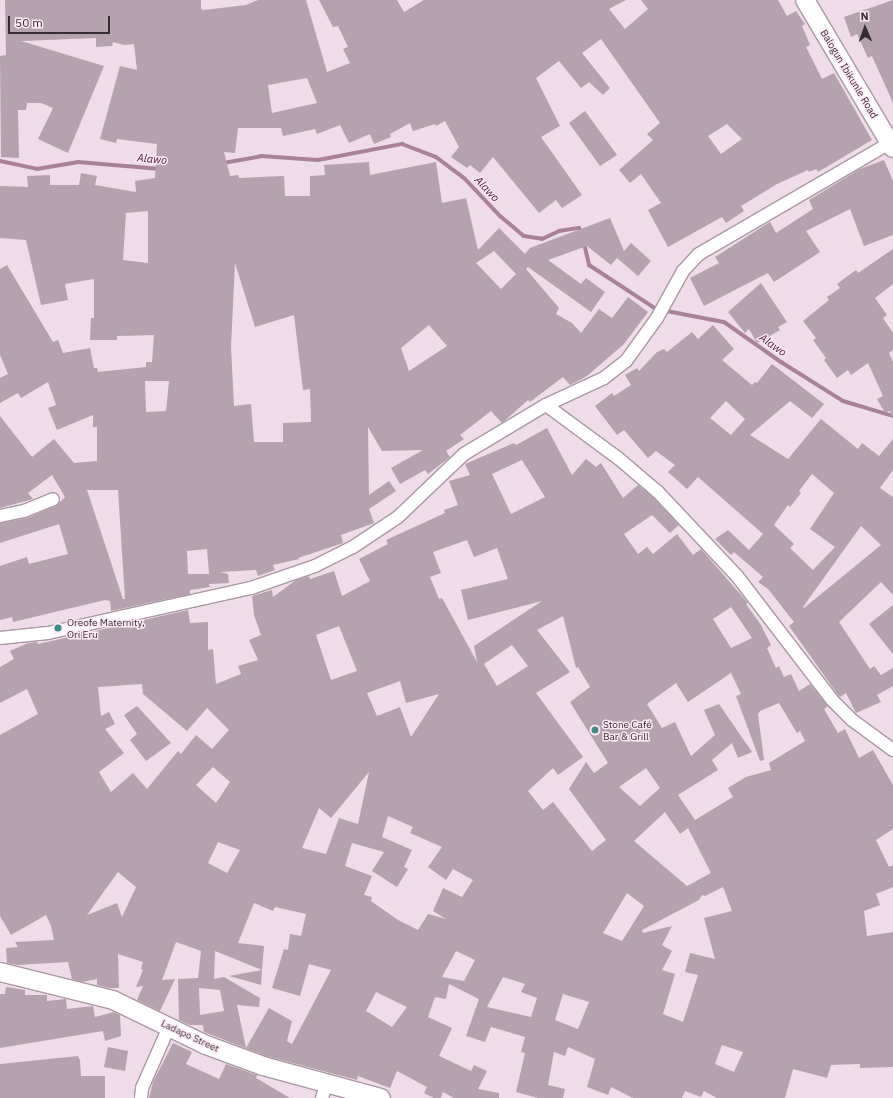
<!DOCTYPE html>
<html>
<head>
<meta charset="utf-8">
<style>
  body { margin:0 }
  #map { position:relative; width:893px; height:1098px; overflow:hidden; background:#f0dbe8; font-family:"IBM Plex Sans",sans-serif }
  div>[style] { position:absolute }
  .stream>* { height:4px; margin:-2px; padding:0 2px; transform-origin:2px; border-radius:2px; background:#a9829a }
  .building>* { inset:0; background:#b5a2ae }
  .roads { filter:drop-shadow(1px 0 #aa98a3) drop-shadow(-1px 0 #aa98a3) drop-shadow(0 1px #aa98a3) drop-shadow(0 -1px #aa98a3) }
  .street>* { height:12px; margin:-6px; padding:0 6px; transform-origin:6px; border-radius:6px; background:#fff }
  .secondary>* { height:18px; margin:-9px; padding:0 9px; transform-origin:9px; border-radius:9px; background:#fff }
  .dots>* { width:11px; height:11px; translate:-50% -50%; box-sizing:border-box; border:2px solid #fde9f5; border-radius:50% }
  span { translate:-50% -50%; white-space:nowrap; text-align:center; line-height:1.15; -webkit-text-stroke:3px #fde9f5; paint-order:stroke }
  .street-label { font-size:10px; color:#342c31 }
  .poi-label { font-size:10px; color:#342c31 }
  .left { translate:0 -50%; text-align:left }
  .water-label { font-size:11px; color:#461638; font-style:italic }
  .north { position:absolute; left:845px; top:8px; width:40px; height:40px; -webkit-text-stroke:3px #fde9f5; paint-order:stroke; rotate:358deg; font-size:11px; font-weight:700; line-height:16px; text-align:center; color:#342c31 }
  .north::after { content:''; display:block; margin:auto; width:14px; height:18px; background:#342c31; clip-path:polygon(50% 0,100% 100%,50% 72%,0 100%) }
  .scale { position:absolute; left:8px; top:16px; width:102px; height:18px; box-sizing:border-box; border:2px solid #342c31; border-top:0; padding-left:5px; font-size:12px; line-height:14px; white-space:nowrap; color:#342c31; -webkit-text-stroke:3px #fde9f5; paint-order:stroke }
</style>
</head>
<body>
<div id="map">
  <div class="stream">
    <i style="left:0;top:161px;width:38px;rotate:12deg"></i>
    <i style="left:37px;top:169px;width:42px;rotate:-9.7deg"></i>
    <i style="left:78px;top:162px;width:83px;rotate:4.8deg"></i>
    <i style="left:223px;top:163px;width:39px;rotate:-10deg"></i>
    <i style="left:261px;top:156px;width:57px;rotate:4deg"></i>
    <i style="left:318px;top:160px;width:86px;rotate:-10.8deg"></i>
    <i style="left:402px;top:144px;width:36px;rotate:21deg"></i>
    <i style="left:436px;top:157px;width:36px;rotate:37deg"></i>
    <i style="left:465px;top:179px;width:51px;rotate:46.6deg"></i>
    <i style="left:500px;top:216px;width:31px;rotate:40deg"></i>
    <i style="left:524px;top:236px;width:18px;rotate:9deg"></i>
    <i style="left:542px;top:239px;width:19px;rotate:-25deg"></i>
    <i style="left:559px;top:231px;width:20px;rotate:-9deg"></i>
    <i style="left:579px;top:228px;width:7px;rotate:63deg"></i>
    <i style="left:584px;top:243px;width:23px;rotate:77deg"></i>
    <i style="left:589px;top:265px;width:80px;rotate:33.3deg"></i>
    <i style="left:656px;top:309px;width:69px;rotate:10.8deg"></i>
    <i style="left:724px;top:322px;width:70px;rotate:35.1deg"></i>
    <i style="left:781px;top:362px;width:73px;rotate:32.2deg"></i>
    <i style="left:843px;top:401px;width:52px;rotate:16.7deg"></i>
  </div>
  <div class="building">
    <i style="clip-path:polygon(evenodd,5px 0,201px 0,201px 9px,204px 10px,246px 5px,258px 0,306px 0,327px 72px,350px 63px,343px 49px,348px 47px,338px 26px,333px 27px,319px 0,397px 0,404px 12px,424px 0,626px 0,609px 9px,625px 29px,648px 9px,641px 0,778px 0,787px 16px,796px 11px,805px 24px,802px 26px,810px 45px,806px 47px,822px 79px,834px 73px,872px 140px,818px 172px,816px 169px,809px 172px,808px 170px,777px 184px,741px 206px,744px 211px,726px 223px,722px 217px,668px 247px,648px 210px,661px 203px,641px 174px,630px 183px,619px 170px,653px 140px,647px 134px,660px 123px,601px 39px,582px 53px,610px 88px,603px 95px,589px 82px,581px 88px,559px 61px,536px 78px,560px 126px,541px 137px,582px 195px,562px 208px,556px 200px,539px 213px,493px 157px,480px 173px,470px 165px,467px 168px,451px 157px,459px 147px,445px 121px,436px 126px,435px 124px,413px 131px,410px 123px,390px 134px,391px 137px,374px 144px,370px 134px,349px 143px,340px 125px,317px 134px,315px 129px,283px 136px,281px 128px,238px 128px,235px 153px,224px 152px,230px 176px,238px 175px,239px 178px,284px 176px,285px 196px,310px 196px,310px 176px,325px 175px,324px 165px,369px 162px,370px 175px,436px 162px,442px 203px,466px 198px,478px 250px,499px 228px,525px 254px,530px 248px,610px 218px,624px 251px,631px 243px,651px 261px,638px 276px,617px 258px,611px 265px,587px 246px,548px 260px,581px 284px,586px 278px,605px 292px,591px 312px,528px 267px,526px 269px,559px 308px,556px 314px,572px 323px,581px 333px,599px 309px,612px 318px,628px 297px,648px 312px,624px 344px,587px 376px,570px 385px,563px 377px,530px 402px,528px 400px,502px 423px,491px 411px,460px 435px,464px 439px,446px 451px,450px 457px,428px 474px,425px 470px,400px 484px,391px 468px,423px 450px,382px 451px,368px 427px,369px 495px,389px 481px,396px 491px,369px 509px,374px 523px,341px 535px,343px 543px,298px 558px,299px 559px,273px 565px,275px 570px,258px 576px,256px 570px,220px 572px,228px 574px,229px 583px,209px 584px,210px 587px,190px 590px,190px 594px,186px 595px,111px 611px,110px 601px,105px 600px,13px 622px,12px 617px,0 620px,0 566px,27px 557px,29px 564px,68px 554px,59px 524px,0 543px,0 523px,27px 518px,56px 506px,65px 497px,52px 475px,28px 493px,33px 499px,0 508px,0 416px,32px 457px,54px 439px,74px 463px,97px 461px,97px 427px,93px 427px,93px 415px,57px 430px,48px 408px,56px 405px,48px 382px,21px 398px,18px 393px,0 403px,0 378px,8px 374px,0 355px,0 269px,7px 265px,53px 342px,58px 340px,63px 353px,90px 348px,94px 368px,97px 368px,98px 372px,146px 367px,146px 362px,152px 362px,154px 335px,117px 336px,117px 340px,90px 340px,91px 318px,94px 318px,94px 279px,65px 284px,68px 300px,41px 305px,26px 240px,0 238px,0 186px,28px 187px,27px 176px,50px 175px,50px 185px,79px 185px,81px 173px,97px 176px,95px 185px,136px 192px,135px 181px,155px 178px,157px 144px,117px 139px,116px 143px,100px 139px,120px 66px,137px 70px,134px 44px,124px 45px,113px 42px,112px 46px,96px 47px,96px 38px,21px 41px,104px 66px,68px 153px,38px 139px,53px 108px,41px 103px,27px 103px,26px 110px,18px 110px,19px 158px,1px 157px,0 56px,6px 55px,5px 0,307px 78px,317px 103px,272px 113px,268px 85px,307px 78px,5px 0,727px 124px,742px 139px,721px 154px,708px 136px,727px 124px,5px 0,148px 211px,148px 263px,123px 260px,126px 213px,148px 211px,5px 0,494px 251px,516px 274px,501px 289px,476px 263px,494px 251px,5px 0,235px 263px,255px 327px,294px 315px,303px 390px,310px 389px,311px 422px,283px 423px,283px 442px,254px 442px,251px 404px,234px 406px,231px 347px,235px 263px,5px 0,429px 325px,447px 346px,409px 371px,401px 348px,429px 325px,5px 0,145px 381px,169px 381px,166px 411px,146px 412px,145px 381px,5px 0,87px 490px,118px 490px,125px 599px,123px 599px,87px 490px,5px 0,207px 549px,209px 574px,188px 574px,187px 551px,207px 549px)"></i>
    <i style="clip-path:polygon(893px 0,893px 103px,872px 56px,868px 58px,857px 34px,851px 37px,844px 17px)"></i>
    <i style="clip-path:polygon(585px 111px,617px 155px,600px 166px,569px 123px)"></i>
    <i style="clip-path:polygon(884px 160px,893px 181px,893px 235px,864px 246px,850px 209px,806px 231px,820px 252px,774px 282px,768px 273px,704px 306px,690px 278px,719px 263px,715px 257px,770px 222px,776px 233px,813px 209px,809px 200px,860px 169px)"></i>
    <i style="clip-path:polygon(893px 249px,893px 284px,875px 298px,887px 315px,883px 318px,893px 333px,893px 350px,889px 353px,893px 362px,893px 418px,890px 411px,885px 413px,877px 399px,883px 396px,868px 363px,851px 375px,848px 370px,837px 378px,824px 360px,826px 358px,813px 340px,816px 338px,803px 321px,829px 300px,827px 297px,840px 288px,837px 284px,856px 270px,858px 273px)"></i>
    <i style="clip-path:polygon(761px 283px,787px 322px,778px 327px,780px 330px,757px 343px,749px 329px,745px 333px,728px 312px)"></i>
    <i style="clip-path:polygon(evenodd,713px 325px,734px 349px,722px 360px,752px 385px,755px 382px,757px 383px,772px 364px,824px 404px,812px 418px,790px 401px,750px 435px,788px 459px,821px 419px,858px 449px,862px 443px,879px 456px,893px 439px,893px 470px,880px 488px,893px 497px,893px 595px,881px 582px,839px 622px,870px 669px,874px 666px,881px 675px,893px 668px,893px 686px,877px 695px,881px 702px,856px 713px,846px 693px,840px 697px,838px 695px,789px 626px,794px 622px,768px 589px,758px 582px,763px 577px,734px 552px,731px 555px,715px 539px,728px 530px,749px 550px,763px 534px,698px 477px,687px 489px,668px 472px,675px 465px,656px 451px,648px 458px,624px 430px,617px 435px,595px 406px,612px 393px,614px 396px,631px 385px,625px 375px,637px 368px,639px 371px,657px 352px,664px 349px,667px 352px,692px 332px,698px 339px,713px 325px,726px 401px,745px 419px,731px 435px,710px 418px,726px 401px,713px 325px,812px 474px,834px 493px,810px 529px,835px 547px,813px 570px,790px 548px,794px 544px,774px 525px,788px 505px,790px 507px,801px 493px,799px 491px,812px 474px,713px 325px,861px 526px,881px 545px,804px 608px,803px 607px,861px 526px)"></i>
    <i style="clip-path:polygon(evenodd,547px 428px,572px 475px,586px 459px,596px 467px,601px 463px,623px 498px,638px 485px,653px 497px,679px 525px,670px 533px,652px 515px,624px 534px,638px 554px,647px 547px,653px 554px,677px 534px,693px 555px,701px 549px,748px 603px,746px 604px,761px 625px,771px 645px,767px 648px,776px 668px,779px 666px,784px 677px,791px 674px,799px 691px,810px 684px,828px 706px,824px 709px,838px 733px,845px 729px,859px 758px,873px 750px,893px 785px,893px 829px,876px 840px,889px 867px,893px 865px,893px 887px,876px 894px,880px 905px,864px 911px,867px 936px,893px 932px,893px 1067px,860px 1068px,860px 1064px,831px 1065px,827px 1078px,793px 1069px,785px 1098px,717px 1098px,704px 1091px,701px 1097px,685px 1091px,682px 1098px,633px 1098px,611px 1087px,608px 1095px,587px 1087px,595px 1059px,568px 1047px,565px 1056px,554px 1052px,548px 1085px,565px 1089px,563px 1098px,538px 1098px,516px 1092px,525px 1053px,521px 1052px,525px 1037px,491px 1027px,485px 1042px,466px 1036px,479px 999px,449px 984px,446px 999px,435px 997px,428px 1017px,452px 1028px,439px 1056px,471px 1071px,474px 1065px,487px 1071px,478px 1089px,499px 1093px,499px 1098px,454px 1098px,443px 1092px,441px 1098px,434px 1098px,424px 1093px,427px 1087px,397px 1071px,390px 1088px,358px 1076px,357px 1080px,266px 1056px,204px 1032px,203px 1025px,190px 1025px,179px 1020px,178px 979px,198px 978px,201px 951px,176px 942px,162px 980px,175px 979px,160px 1011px,137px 1000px,143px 986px,136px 987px,143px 970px,141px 969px,143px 962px,118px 954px,119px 988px,109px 988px,97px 985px,97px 979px,82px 982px,72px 979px,68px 962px,17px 965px,7px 963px,6px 948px,18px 947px,15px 942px,54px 940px,51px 926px,46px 915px,11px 935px,0 916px,0 735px,38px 714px,27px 689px,0 703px,0 667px,14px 659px,10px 651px,28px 643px,37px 642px,38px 644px,188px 610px,190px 623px,208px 622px,208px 650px,213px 649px,216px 684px,241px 674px,238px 666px,258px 660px,249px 640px,261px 635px,254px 615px,252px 596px,272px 590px,273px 597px,296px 580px,309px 576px,310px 579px,334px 571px,342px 596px,370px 581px,359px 559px,388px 544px,386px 540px,445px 513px,444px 510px,458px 505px,449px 481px,470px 475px,465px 464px,514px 443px,516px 445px,547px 428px,522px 460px,545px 497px,511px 514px,492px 474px,522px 460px,547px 428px,467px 540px,474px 557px,497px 548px,508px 579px,461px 590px,468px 620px,542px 601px,474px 646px,477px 662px,442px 598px,439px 599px,430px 577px,441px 573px,433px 552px,467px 540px,547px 428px,731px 607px,752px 638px,731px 648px,713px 619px,731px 607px,547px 428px,563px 616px,576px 668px,578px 667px,590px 687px,570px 702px,608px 763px,594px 773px,586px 762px,569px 789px,606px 840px,592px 851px,553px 802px,543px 810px,528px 791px,553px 768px,558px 775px,583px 757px,536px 693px,570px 672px,537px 630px,563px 616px,547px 428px,339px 626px,357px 671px,331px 680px,316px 635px,339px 626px,547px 428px,512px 645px,528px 666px,497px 686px,484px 664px,512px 645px,547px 428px,731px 673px,741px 694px,736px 696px,760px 761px,764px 760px,758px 714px,760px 711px,779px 703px,797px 733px,800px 731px,805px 741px,769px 763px,771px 770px,746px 777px,728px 788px,733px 797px,695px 820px,678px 795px,718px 770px,712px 760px,732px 743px,738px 758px,752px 752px,719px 704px,704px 710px,715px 735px,691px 756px,675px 722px,662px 728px,647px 704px,676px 683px,688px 702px,731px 673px,547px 428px,400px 681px,406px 703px,439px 694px,411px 737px,400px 707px,377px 716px,367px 693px,400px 681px,547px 428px,142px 684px,143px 694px,187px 731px,207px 708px,229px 730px,212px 749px,196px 735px,181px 754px,178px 751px,147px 789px,133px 773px,111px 792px,99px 772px,124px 753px,105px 729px,115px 724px,109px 712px,101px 716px,98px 687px,142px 684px,547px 428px,213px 767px,230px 782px,216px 803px,196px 785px,213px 767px,547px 428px,646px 768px,660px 788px,640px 806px,619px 787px,646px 768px,547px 428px,369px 772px,358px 824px,339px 818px,326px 854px,302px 848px,319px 808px,331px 818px,369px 772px,547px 428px,665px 812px,680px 834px,688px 828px,711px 873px,687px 886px,634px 841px,665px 812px,547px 428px,388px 816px,413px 827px,410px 833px,442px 847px,428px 867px,446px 880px,453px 869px,473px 880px,462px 897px,443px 888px,433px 911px,446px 919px,428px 914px,418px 930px,398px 920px,371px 901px,372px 897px,364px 895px,372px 876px,345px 866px,352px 843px,384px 852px,372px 871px,397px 887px,408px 869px,404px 867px,412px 850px,382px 837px,388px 816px,547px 428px,218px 842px,240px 850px,227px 873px,208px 863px,218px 842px,547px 428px,118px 872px,136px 887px,122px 917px,117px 903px,87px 915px,118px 872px,547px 428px,723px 887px,732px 911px,704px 918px,715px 959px,690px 953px,685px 972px,698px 975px,683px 1022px,663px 1014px,675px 974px,662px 970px,672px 951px,662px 945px,672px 926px,643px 933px,642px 930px,699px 900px,702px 895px,705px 896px,723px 887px,547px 428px,627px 893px,644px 906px,622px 941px,603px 933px,627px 893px,547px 428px,254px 903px,273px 911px,275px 907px,306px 914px,301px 936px,290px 934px,288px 950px,284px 949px,272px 988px,300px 996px,309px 964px,331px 970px,292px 1044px,287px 1041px,292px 1021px,269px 1008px,246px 1048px,237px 1005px,259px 1007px,260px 998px,224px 977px,214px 979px,215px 951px,262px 970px,264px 946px,238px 943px,254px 903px,547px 428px,456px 951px,475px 960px,464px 981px,442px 977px,456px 951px,547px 428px,503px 977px,525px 984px,521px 992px,537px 998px,531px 1017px,487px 1007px,503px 977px,547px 428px,199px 988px,220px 990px,224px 1011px,200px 1015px,199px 988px,547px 428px,376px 992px,407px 1007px,392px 1027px,366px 1011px,376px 992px,547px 428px,563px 994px,589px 1002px,578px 1029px,555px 1020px,563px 994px,547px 428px,722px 1045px,743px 1052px,734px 1072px,715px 1064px,722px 1045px)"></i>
    <i style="clip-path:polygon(893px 605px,893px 654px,869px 624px)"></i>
    <i style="clip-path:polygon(137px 706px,171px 743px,146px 761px,130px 740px,137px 734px,124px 715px)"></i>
    <i style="clip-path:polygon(262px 970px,261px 985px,229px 976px)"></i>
    <i style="clip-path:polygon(6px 987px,25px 990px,25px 995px,47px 995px,47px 1001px,66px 999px,67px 1009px,93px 1006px,95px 1017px,114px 1012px,120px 1015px,121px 1036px,105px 1041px,103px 1031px,0 1048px,0 994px,5px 994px)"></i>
    <i style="clip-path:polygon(173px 1043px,192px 1052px,186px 1064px,219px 1079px,226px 1064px,257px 1075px,256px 1078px,290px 1098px,149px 1098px,153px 1082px)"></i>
    <i style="clip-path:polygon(108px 1047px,128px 1051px,125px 1071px,104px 1067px)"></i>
    <i style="clip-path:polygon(78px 1056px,80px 1060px,81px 1076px,105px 1076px,105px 1098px,0 1098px,0 1064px)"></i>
  </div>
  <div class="roads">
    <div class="street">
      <i style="left:546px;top:405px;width:89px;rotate:36.4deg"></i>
      <i style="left:618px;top:458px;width:52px;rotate:40.4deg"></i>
      <i style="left:658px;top:492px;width:115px;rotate:46.8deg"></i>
      <i style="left:737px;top:576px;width:156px;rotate:52.5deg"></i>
      <i style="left:832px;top:700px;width:28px;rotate:45deg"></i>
      <i style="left:852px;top:720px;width:51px;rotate:36.2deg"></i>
      <i style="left:0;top:516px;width:25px;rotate:-12deg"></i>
      <i style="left:24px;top:511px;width:31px;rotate:-22deg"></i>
      <i style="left:0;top:638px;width:48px;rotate:-5.9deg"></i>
      <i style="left:48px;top:633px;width:208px;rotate:-12.5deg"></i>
      <i style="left:251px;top:588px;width:68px;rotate:-19deg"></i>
      <i style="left:315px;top:566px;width:42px;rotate:-26.6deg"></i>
      <i style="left:353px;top:547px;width:54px;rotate:-33.7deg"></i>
      <i style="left:398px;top:517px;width:91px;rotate:-43.7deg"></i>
      <i style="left:464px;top:454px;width:96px;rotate:-30.9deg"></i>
      <i style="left:546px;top:405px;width:64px;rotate:-25deg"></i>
      <i style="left:604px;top:378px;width:28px;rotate:-38deg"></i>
      <i style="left:626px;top:361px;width:53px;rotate:-54.2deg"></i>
      <i style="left:657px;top:318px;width:54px;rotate:-61deg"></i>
      <i style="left:683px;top:271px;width:23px;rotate:-47deg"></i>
      <i style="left:699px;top:254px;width:221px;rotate:-30.2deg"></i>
      <i style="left:141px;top:1098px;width:10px;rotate:-84deg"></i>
      <i style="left:142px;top:1088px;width:67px;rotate:-66.1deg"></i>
      <i style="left:322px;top:1098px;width:14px;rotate:-73deg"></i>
    </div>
    <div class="secondary">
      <i style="left:805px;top:0;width:172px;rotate:59.3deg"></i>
      <i style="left:0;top:972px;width:116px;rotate:13.9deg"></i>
      <i style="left:113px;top:1000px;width:103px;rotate:25.8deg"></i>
      <i style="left:206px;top:1045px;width:61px;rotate:20.2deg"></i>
      <i style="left:263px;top:1066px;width:122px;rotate:15.2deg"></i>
    </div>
  </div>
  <div class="dots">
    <i style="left:58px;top:628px;background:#428a86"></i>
    <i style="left:595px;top:730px;background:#428a86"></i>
  </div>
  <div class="street-label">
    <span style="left:849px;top:74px;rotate:59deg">Balogun Ibikunle Road</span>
    <span style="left:190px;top:1036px;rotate:25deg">Ladapo Street</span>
  </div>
  <div class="poi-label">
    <span class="left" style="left:67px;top:628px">Oreofe Maternity,<br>Ori Eru</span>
    <span class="left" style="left:603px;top:730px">Stone Café<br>Bar &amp; Grill</span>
  </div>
  <div class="water-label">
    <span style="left:152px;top:159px;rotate:5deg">Alawo</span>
    <span style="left:487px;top:189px;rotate:47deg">Alawo</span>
    <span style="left:773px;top:345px;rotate:35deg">Alawo</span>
  </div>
  <div class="north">N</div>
  <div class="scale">50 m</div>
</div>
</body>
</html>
